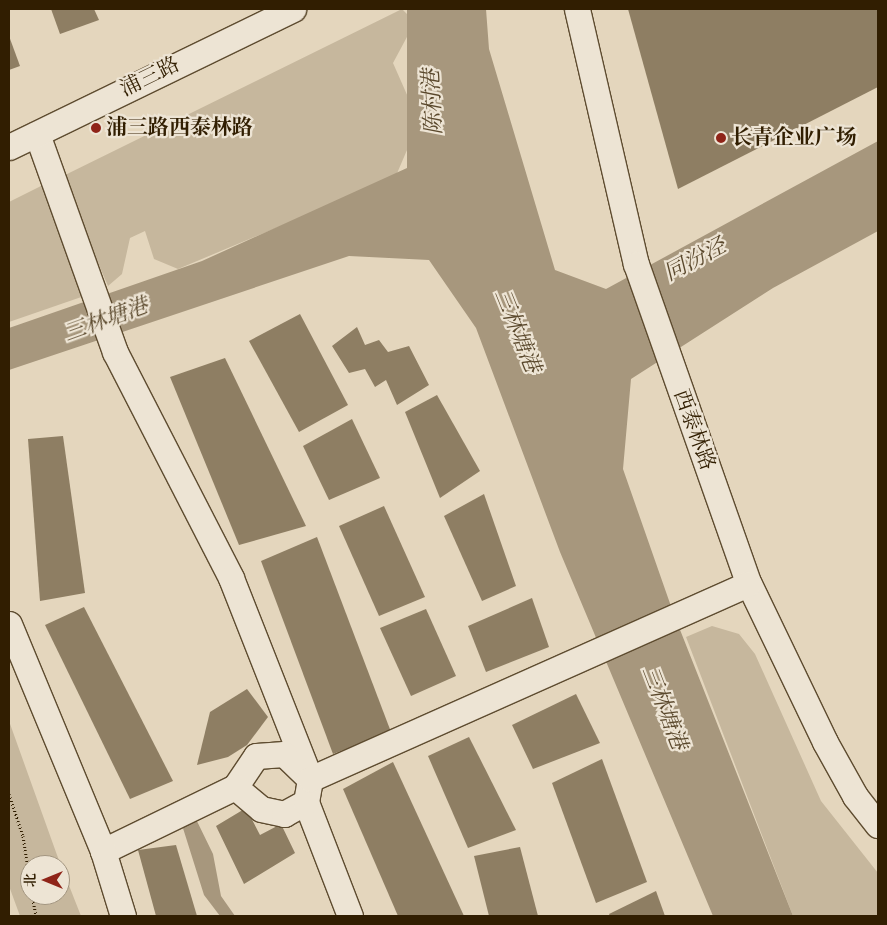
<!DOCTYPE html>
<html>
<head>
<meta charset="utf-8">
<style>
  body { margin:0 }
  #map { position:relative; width:887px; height:925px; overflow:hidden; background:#e4d6bd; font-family:Cardo,"Noto Serif SC",serif }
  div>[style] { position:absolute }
  .green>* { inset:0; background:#c6b79d }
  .water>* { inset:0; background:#a7977d }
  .building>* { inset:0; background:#8e7e63 }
  .path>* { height:3px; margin-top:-1.5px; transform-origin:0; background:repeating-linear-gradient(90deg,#311e01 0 1px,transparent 0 3.5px) }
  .roads { filter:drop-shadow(1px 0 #5e4c30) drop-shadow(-1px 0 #5e4c30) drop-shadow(0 1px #5e4c30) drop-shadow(0 -1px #5e4c30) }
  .minor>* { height:25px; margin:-12.5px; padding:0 12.5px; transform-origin:12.5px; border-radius:12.5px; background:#ede4d4 }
  .dots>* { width:14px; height:14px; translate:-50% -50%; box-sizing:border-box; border:2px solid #ede4d4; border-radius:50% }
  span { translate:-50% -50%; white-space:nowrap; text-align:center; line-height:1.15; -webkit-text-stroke:4.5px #ede4d4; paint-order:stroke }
  .street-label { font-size:21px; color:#311e01 }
  .poi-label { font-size:21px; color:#311e01; font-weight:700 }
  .left { translate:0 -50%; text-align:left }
  .water-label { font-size:22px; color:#5a482c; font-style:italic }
  .frame { position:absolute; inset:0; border:10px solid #311e01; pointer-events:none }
  .north { position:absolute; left:20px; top:855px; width:50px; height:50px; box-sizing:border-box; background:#ede4d4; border:1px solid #a29580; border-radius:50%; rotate:270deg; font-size:14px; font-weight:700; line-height:20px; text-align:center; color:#311e01 }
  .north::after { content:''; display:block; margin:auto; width:18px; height:22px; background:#8f2418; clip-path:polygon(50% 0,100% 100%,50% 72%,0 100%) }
</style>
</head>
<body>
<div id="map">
  <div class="green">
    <i style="clip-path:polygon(402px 9px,415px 22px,393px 63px,419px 122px,395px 178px,178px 269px,154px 259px,145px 231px,130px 238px,122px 274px,108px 286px,61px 177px)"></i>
    <i style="clip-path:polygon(47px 183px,90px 294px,9px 322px,9px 202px)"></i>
    <i style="clip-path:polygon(712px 626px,739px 634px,755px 654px,821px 801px,878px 873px,878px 916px,793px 916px,686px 637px)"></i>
    <i style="clip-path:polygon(evenodd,9px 721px,57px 855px,81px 916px,20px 916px,9px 886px,9px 721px,30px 865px,60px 865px,60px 895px,30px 895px,30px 865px)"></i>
  </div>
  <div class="water">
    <i style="clip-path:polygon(407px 9px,486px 9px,489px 49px,555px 270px,606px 289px,878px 141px,878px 231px,773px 288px,631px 379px,623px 469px,673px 612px,793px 916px,713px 916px,560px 552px,476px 328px,429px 260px,349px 256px,9px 370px,9px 328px,202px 261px,407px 168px)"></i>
    <i style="clip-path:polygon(193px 813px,213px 854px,221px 896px,235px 916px,220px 916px,204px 895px,182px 825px)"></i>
  </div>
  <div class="building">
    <i style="clip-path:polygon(51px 9px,94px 9px,99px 20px,60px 34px)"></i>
    <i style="clip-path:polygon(628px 9px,878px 9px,878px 87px,678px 189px)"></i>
    <i style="clip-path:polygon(9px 36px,20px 66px,9px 70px)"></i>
    <i style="clip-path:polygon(300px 314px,348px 405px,299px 432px,249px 341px)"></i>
    <i style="clip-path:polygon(357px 327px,365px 345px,379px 340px,388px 352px,409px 346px,429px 385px,397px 405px,386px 380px,375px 387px,365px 369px,349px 373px,332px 346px)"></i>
    <i style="clip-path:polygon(225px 358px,306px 526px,239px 545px,170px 377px)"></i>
    <i style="clip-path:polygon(437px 395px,480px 471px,440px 498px,405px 412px)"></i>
    <i style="clip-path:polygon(352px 419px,380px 478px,329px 500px,303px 446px)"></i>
    <i style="clip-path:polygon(63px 436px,85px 593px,40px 601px,28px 439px)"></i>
    <i style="clip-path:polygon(484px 494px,516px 586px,482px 601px,444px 516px)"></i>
    <i style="clip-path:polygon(384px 506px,425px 597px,379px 616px,339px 526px)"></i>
    <i style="clip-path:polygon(317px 537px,391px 732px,333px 754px,261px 561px)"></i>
    <i style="clip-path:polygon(532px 598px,549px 647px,486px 672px,468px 626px)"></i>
    <i style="clip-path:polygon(84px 607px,173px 781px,130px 799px,45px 625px)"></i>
    <i style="clip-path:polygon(426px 609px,456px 676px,411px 696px,380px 628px)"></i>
    <i style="clip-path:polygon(247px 689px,268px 717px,247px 745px,228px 757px,197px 765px,210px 712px)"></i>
    <i style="clip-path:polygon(576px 694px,600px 743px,533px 769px,512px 725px)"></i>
    <i style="clip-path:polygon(469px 737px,516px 830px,468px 848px,428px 756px)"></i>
    <i style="clip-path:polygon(602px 759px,647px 882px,596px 903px,552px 783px)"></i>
    <i style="clip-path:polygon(393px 762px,464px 916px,398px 916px,343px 789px)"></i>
    <i style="clip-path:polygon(246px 808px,260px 835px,281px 824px,295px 853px,244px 884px,216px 826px)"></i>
    <i style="clip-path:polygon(176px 845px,197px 916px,156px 916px,138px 850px)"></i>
    <i style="clip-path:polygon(520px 847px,538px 916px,489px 916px,474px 856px)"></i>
    <i style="clip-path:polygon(656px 891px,665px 916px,610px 916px,609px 914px)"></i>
  </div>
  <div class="path">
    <i style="left:9px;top:794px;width:44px;rotate:71.6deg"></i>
    <i style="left:23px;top:836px;width:47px;rotate:81.3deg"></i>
    <i style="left:32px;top:895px;width:21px;rotate:79deg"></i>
  </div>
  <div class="roads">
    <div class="minor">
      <i style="left:577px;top:9px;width:262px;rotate:77deg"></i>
      <i style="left:636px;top:264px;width:339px;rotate:70.6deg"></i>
      <i style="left:749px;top:584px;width:175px;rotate:64.3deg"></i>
      <i style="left:825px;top:742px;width:62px;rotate:60.9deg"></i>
      <i style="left:855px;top:796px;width:37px;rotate:52deg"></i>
      <i style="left:37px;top:134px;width:232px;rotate:70.3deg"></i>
      <i style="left:115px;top:352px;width:254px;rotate:62.8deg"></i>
      <i style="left:231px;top:578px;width:216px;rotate:68.5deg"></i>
      <i style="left:310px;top:779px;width:36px;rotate:-136deg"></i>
      <i style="left:284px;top:754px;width:28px;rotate:176deg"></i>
      <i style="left:256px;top:756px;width:37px;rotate:124deg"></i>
      <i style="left:235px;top:787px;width:147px;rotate:154.1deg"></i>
      <i style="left:9px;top:147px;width:316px;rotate:-25.9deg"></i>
      <i style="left:9px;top:624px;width:246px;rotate:67.5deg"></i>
      <i style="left:103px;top:851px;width:68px;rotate:72.9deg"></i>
      <i style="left:235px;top:787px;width:34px;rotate:40deg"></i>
      <i style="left:261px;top:809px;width:24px;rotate:12deg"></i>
      <i style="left:284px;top:814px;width:25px;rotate:-29deg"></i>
      <i style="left:350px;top:916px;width:122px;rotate:-111.1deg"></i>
      <i style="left:306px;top:802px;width:23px;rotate:-80deg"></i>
      <i style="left:310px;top:779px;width:480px;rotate:-24deg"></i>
    </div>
  </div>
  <div class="dots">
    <i style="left:96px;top:128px;background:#8f2418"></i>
    <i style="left:721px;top:138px;background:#8f2418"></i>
  </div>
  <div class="street-label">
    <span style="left:150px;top:77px;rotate:-26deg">浦三路</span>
    <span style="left:694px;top:430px;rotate:70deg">西泰林路</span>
  </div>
  <div class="poi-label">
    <span class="left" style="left:106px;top:128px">浦三路西泰林路</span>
    <span class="left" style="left:731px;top:138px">长青企业广场</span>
  </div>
  <div class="water-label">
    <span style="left:433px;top:102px;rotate:-93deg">陈村港</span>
    <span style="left:695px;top:260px;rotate:-28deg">同汾泾</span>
    <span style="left:106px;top:320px;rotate:-20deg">三林塘港</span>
    <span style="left:517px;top:331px;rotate:68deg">三林塘港</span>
    <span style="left:664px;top:708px;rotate:69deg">三林塘港</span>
  </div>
  <div class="frame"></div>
  <div class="north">北</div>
</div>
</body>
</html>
